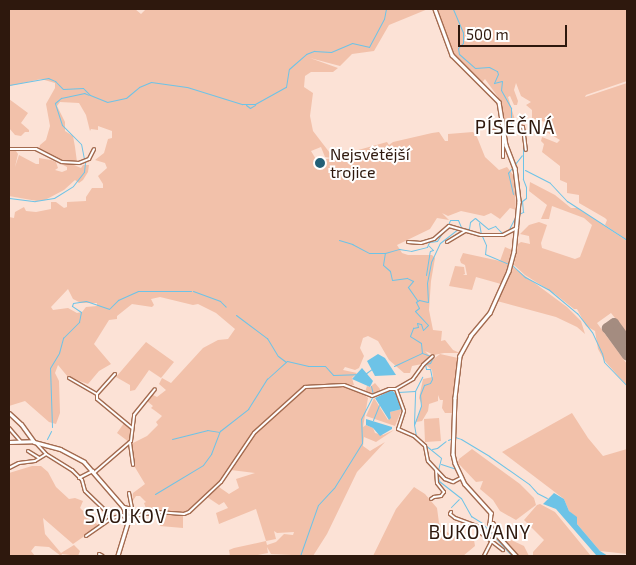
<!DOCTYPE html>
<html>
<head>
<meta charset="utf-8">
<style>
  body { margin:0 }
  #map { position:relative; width:636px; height:565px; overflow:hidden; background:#fce2d6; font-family:"Exo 2",sans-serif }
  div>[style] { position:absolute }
  .green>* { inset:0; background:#f2c1aa }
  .water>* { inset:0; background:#6dc3e7 }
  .stream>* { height:1px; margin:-0.5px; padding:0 0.5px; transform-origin:0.5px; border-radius:0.5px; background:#6dc3e7 }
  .runway>* { height:10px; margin:-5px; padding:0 5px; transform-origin:5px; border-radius:5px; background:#a48c80 }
  .roads { filter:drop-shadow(1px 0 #a36b50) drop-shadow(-1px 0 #a36b50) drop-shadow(0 1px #a36b50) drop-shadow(0 -1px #a36b50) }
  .minor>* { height:2px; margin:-1px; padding:0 1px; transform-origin:1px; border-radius:1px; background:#fff }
  .tertiary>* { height:2.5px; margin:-1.25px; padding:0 1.25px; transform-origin:1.25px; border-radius:1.25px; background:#fff }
  .secondary>* { height:3px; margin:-1.5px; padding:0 1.5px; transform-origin:1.5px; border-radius:1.5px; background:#fff }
  .dots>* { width:14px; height:14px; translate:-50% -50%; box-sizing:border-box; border:2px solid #fff; border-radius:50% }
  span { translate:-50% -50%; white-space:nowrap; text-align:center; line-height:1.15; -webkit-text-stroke:4px #fff; paint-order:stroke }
  .poi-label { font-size:16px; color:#2e180d }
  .left { translate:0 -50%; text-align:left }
  .quarter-label { font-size:19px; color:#2e180d; letter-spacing:1px }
  .frame { position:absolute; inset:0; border:10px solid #2e180d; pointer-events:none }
  .scale { position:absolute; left:458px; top:25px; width:109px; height:22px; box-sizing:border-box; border:2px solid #2e180d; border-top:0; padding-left:6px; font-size:15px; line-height:18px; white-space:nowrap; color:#2e180d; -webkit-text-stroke:4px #fff; paint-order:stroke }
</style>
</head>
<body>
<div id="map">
  <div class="green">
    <i style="clip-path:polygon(evenodd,9px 9px,135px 9px,141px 14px,146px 9px,428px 9px,389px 25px,374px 51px,352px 54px,340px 66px,310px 58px,338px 68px,333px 72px,311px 72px,305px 76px,304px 87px,313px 93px,310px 116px,313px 131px,333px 157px,387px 142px,389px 145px,393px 142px,432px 133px,439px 132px,445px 141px,448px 141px,448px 134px,473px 132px,477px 137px,485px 157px,499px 170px,507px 167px,514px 176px,516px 210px,510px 208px,500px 219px,491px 213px,484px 216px,461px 211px,448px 216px,442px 213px,449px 220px,437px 218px,430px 229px,397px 245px,402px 253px,408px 255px,432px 255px,435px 258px,431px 281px,429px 310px,433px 330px,442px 331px,441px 341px,445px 340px,453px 350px,460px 353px,444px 353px,434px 355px,425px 351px,430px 356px,422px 364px,412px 366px,410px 373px,404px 373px,389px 360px,378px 341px,368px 336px,363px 338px,360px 348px,364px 356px,359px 368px,355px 370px,345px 367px,343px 370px,357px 373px,352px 378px,354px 385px,340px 384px,358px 390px,368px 398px,363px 427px,366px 425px,373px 428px,375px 433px,383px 435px,394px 430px,376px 442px,364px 437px,363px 446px,370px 451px,385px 442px,357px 472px,327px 534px,313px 556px,271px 554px,267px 547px,268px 553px,253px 556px,230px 556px,229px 550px,234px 548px,266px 541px,267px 545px,276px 542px,284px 534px,293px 535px,294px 532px,277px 533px,274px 531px,276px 539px,266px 541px,256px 509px,219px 524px,216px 513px,228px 508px,224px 502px,219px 505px,207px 497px,219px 487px,229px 494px,239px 488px,236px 479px,255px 473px,231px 470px,253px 434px,308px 387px,305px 386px,252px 434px,220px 483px,188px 511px,183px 514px,147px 511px,144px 503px,146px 502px,140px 496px,136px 496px,132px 502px,133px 493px,145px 484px,133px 464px,131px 444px,147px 436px,158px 425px,156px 422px,162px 416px,154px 410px,151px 408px,153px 406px,147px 401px,151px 394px,157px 397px,166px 390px,159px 384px,162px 378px,171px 383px,203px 348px,218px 340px,228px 339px,235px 329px,216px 313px,198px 304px,193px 305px,160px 297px,151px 299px,154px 305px,152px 307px,132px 304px,117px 316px,117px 319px,109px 320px,94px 344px,111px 364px,99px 371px,88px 384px,68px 377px,58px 365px,55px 373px,59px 381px,60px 413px,56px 424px,49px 422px,25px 401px,9px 406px,9px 217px,14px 218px,15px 212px,24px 207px,26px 211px,36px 212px,51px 209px,51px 202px,56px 202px,64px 208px,67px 207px,67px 202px,86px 201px,86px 197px,92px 188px,103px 188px,103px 184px,98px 176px,107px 168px,105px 163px,95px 160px,104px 153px,108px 139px,112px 138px,112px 131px,98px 126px,98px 130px,91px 129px,90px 131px,86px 115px,79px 103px,60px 102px,57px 106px,65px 122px,65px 131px,73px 136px,75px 147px,77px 162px,74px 165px,81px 168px,83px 165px,89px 165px,88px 172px,83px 180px,79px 183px,75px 180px,64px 190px,45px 200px,37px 201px,9px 196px,9px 151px,16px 151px,18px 154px,15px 167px,19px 155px,36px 164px,39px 164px,39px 158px,51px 160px,56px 162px,58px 168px,55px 170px,62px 172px,67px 170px,67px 167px,38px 152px,40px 145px,46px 140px,50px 126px,46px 104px,55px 88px,55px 83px,41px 79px,9px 86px,9px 9px,321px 147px,325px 157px,332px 158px,317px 161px,311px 151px,321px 147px,9px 9px,68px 289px,73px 299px,81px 303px,97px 303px,97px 306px,86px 307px,82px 312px,77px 313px,68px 308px,53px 310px,51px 307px,68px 289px)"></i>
    <i style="clip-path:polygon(436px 9px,627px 9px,627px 81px,586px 95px,585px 97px,627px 83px,627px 240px,605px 225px,607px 220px,605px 218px,579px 203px,579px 195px,567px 193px,567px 183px,560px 180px,560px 166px,542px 152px,544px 144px,541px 141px,542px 137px,557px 143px,560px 140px,543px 130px,545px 122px,532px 118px,532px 110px,526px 105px,531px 102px,521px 96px,516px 83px,514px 90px,518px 101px,517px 105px,514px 105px,510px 96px,508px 97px,515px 120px,510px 122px,509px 126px,505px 125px,498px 97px,485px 79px,481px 84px,450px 50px)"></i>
    <i style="clip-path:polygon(9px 99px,28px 113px,21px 123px,29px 130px,29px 132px,25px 132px,21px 136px,15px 135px,9px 128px)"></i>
    <i style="clip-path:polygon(530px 182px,555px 195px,571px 208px,577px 208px,627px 241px,627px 333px,611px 313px,597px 323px,627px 364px,627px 386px,604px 360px,598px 349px,595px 331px,586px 326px,577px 309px,574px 309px,555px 294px,525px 275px,514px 265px,518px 244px,521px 242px,530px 244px,529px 236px,520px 234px,529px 225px,539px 222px,547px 225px,541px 243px,542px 248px,575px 259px,580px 257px,592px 225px,584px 218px,552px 206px,549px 219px,541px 219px,547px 205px,529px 191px)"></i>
    <i style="clip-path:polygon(505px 247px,512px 250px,513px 253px,501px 284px,476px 277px,472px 290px,449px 286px,455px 266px,464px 267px,465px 274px,463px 275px,467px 275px,465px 265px,461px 263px,460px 260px,463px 253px,500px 261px)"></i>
    <i style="clip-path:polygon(513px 267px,567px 307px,581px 321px,585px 334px,577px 327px,556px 317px,497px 301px)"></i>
    <i style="clip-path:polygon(146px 342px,174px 362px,161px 378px,149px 370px,135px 390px,130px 391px,130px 385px,116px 377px)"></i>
    <i style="clip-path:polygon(440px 354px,458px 358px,452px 413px,445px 413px,442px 408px,443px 400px,440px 400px,438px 395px,438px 401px,429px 404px,428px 411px,422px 421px,416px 422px,422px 405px,419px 398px,423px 379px,433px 377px,432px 370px,426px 365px)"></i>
    <i style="clip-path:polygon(375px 383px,380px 389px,379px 392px,373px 394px,365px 392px,367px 386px,370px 387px)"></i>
    <i style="clip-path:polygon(374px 398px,388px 420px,391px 417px,390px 412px,402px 409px,395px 426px,366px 416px)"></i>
    <i style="clip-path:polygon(572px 413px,588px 438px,603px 456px,627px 449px,627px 554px,600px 551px,577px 524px,577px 518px,569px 511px,564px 499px,502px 452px)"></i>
    <i style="clip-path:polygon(439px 418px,441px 441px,425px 442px,424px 419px)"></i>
    <i style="clip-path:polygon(124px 423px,132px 429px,129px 442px,117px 433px)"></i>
    <i style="clip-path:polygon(472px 449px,520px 484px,534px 498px,536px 505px,516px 520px,500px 511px,493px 500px,480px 489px,483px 481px,476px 482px,458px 463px,459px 459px)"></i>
    <i style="clip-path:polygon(32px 466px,41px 466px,48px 472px,56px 487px,69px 499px,75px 498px,83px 501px,80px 508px,99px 526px,73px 544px,43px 518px,45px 534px,61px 553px,74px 545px,80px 551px,78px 556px,62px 554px,61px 556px,49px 547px,35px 546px,31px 551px,35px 556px,9px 556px,9px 473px)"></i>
    <i style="clip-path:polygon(414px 487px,425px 494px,437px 508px,439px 523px,443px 529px,453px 536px,469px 541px,474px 540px,475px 546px,463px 556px,373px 556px,396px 509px)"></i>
    <i style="clip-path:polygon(540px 504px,555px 512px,591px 556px,533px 556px,533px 552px,544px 540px,524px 520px,537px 505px)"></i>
    <i style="clip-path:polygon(163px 513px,183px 516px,183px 528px,160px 526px)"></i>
    <i style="clip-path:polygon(505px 537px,524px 546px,529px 556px,518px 556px,502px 540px)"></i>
  </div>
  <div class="water">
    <i style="clip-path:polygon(378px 354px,385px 358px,396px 375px,375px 376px,367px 361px)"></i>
    <i style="clip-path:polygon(362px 368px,373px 381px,370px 387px,352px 379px)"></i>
    <i style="clip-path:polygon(392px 390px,398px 396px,402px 409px,390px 412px,391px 418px,389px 420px,375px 398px)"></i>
    <i style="clip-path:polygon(366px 419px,392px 427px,392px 429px,380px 436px,373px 428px,366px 425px)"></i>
    <i style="clip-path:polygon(554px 493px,564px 499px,569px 511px,577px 517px,577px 524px,600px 551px,608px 556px,596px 555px,556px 509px,543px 504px)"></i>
  </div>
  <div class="stream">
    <i style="left:453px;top:9px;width:25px;rotate:67deg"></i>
    <i style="left:463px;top:32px;width:11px;rotate:90deg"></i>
    <i style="left:463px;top:43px;width:7px;rotate:135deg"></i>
    <i style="left:458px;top:48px;width:6px;rotate:81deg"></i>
    <i style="left:459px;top:54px;width:21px;rotate:41deg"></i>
    <i style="left:475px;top:68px;width:14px;rotate:-4deg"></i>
    <i style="left:489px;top:67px;width:9px;rotate:27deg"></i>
    <i style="left:497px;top:71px;width:3px;rotate:72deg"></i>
    <i style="left:498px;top:74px;width:10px;rotate:114deg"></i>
    <i style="left:494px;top:83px;width:8px;rotate:-14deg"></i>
    <i style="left:502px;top:81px;width:9px;rotate:96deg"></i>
    <i style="left:501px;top:90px;width:21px;rotate:61deg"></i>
    <i style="left:511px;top:108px;width:17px;rotate:90deg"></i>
    <i style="left:511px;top:125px;width:12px;rotate:24deg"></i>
    <i style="left:9px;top:85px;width:40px;rotate:-10deg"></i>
    <i style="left:48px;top:78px;width:8px;rotate:23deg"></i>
    <i style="left:55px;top:81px;width:11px;rotate:45deg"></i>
    <i style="left:63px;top:89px;width:20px;rotate:-3deg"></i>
    <i style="left:83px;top:88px;width:10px;rotate:45deg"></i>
    <i style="left:90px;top:95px;width:18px;rotate:22deg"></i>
    <i style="left:107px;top:102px;width:19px;rotate:-12deg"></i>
    <i style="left:126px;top:98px;width:17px;rotate:-40deg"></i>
    <i style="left:139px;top:87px;width:13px;rotate:-23deg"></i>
    <i style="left:151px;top:82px;width:36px;rotate:8deg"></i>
    <i style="left:187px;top:87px;width:58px;rotate:17.2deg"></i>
    <i style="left:242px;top:104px;width:13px"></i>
    <i style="left:255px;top:104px;width:35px;rotate:-29deg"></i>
    <i style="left:286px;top:87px;width:18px;rotate:-81deg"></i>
    <i style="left:289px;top:69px;width:23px;rotate:-41deg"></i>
    <i style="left:306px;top:54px;width:9px;rotate:-21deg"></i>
    <i style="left:314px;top:51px;width:17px;rotate:3deg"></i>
    <i style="left:331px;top:52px;width:23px;rotate:-23deg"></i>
    <i style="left:352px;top:43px;width:17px;rotate:13deg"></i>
    <i style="left:369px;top:47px;width:32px;rotate:-62deg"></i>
    <i style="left:384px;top:19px;width:10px;rotate:-79deg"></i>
    <i style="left:246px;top:105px;width:5px;rotate:37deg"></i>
    <i style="left:250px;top:108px;width:6px;rotate:-31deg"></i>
    <i style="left:84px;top:159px;width:15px;rotate:-101deg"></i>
    <i style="left:81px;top:144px;width:27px;rotate:-135deg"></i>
    <i style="left:62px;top:125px;width:23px;rotate:-108deg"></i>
    <i style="left:55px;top:103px;width:8px;rotate:-40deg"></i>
    <i style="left:61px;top:98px;width:24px;rotate:-12deg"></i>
    <i style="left:84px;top:93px;width:5px;rotate:22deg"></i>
    <i style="left:515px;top:164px;width:11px;rotate:-52deg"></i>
    <i style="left:525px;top:170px;width:28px;rotate:27deg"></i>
    <i style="left:550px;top:183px;width:25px;rotate:47deg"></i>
    <i style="left:567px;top:201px;width:72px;rotate:33deg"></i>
    <i style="left:513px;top:194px;width:22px;rotate:-103deg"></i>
    <i style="left:508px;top:173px;width:10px;rotate:-53deg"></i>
    <i style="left:9px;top:198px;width:26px;rotate:7deg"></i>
    <i style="left:35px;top:201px;width:19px;rotate:-9deg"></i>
    <i style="left:54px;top:198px;width:22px;rotate:-32deg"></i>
    <i style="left:73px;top:186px;width:18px;rotate:-52deg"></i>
    <i style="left:84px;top:172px;width:10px;rotate:-84deg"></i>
    <i style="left:479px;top:223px;width:11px;rotate:80deg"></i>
    <i style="left:448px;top:225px;width:5px;rotate:-68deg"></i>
    <i style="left:450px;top:220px;width:8px"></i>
    <i style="left:458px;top:220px;width:8px;rotate:67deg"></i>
    <i style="left:460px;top:228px;width:9px;rotate:6deg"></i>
    <i style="left:469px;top:229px;width:7px;rotate:-82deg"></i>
    <i style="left:470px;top:222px;width:6px;rotate:-39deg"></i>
    <i style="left:475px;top:218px;width:17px;rotate:40deg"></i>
    <i style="left:488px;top:229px;width:8px;rotate:-23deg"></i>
    <i style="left:495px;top:226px;width:11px;rotate:45deg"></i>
    <i style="left:507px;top:233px;width:20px;rotate:-63deg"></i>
    <i style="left:516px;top:215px;width:8px;rotate:-23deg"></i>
    <i style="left:523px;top:212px;width:11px;rotate:-95deg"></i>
    <i style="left:522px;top:201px;width:5px;rotate:-37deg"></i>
    <i style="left:526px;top:198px;width:11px;rotate:-90deg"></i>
    <i style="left:526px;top:187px;width:9px;rotate:-111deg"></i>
    <i style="left:523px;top:179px;width:43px;rotate:-90deg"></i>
    <i style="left:482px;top:236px;width:10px;rotate:66deg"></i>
    <i style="left:486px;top:245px;width:9px;rotate:96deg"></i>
    <i style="left:485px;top:254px;width:26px;rotate:23deg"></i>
    <i style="left:339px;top:240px;width:14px;rotate:17deg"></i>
    <i style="left:352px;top:244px;width:19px;rotate:28deg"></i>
    <i style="left:369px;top:253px;width:16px"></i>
    <i style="left:512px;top:265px;width:18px;rotate:43deg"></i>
    <i style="left:525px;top:277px;width:26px;rotate:28deg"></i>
    <i style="left:548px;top:289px;width:38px;rotate:40deg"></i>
    <i style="left:577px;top:313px;width:24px;rotate:52deg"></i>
    <i style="left:592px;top:332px;width:23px;rotate:65deg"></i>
    <i style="left:602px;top:353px;width:9px;rotate:77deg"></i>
    <i style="left:604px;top:362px;width:33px;rotate:46deg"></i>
    <i style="left:426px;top:275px;width:24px;rotate:-81deg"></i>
    <i style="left:430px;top:251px;width:3px;rotate:-18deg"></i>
    <i style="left:433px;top:250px;width:6px;rotate:-135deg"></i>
    <i style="left:193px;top:291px;width:29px;rotate:20deg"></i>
    <i style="left:220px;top:301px;width:8px;rotate:45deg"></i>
    <i style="left:417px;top:300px;width:16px;rotate:-125deg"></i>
    <i style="left:408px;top:287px;width:8px;rotate:-50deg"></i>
    <i style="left:413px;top:281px;width:7px;rotate:-153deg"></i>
    <i style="left:407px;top:278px;width:15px;rotate:172deg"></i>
    <i style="left:392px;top:280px;width:9px;rotate:-103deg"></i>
    <i style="left:390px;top:271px;width:9px;rotate:-139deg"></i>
    <i style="left:383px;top:265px;width:12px;rotate:-81deg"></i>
    <i style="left:385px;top:253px;width:15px;rotate:-16deg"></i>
    <i style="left:399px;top:249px;width:12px;rotate:9deg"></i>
    <i style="left:411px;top:251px;width:16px;rotate:-14deg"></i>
    <i style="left:427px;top:247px;width:5px;rotate:-68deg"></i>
    <i style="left:429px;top:242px;width:8px;rotate:-7deg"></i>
    <i style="left:437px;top:241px;width:9px;rotate:-58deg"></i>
    <i style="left:236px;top:315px;width:39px;rotate:37deg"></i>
    <i style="left:267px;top:338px;width:21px;rotate:59deg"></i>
    <i style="left:278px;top:356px;width:10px;rotate:37deg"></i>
    <i style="left:394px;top:366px;width:31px;rotate:-25deg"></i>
    <i style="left:365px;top:374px;width:9px;rotate:-36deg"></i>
    <i style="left:371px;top:386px;width:8px;rotate:76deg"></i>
    <i style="left:398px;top:392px;width:17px;rotate:-3deg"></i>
    <i style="left:373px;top:420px;width:16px;rotate:-68deg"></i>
    <i style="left:414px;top:424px;width:33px;rotate:-88deg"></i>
    <i style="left:415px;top:391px;width:16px;rotate:-63deg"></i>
    <i style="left:52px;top:427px;width:59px;rotate:-91.9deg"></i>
    <i style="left:50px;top:368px;width:17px;rotate:-59deg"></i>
    <i style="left:59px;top:353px;width:16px;rotate:-75deg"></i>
    <i style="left:63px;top:338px;width:23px;rotate:-45deg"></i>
    <i style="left:79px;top:322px;width:10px;rotate:-79deg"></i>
    <i style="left:81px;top:312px;width:11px;rotate:-146deg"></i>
    <i style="left:72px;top:306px;width:3px;rotate:-72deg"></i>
    <i style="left:73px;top:303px;width:13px;rotate:-9deg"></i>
    <i style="left:86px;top:301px;width:24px;rotate:19deg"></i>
    <i style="left:109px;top:309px;width:13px;rotate:-45deg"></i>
    <i style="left:118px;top:300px;width:22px;rotate:-24deg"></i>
    <i style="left:138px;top:291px;width:53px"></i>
    <i style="left:416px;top:436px;width:11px;rotate:-100deg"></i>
    <i style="left:414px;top:425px;width:20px;rotate:-70deg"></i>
    <i style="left:421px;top:406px;width:11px;rotate:-95deg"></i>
    <i style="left:420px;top:395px;width:11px;rotate:-68deg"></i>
    <i style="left:424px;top:385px;width:6px;rotate:-18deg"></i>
    <i style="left:430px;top:383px;width:4px;rotate:-63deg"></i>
    <i style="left:432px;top:379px;width:10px;rotate:-101deg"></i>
    <i style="left:430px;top:369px;width:4px;rotate:180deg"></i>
    <i style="left:426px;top:369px;width:5px;rotate:-101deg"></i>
    <i style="left:425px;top:364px;width:5px;rotate:-11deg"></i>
    <i style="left:430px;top:363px;width:7px;rotate:-63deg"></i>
    <i style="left:433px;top:357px;width:12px;rotate:-160deg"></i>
    <i style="left:422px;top:353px;width:10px;rotate:-96deg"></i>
    <i style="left:421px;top:343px;width:13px;rotate:-148deg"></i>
    <i style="left:410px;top:336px;width:9px;rotate:-69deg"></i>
    <i style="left:413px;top:328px;width:5px;rotate:-11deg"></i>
    <i style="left:418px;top:327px;width:4px;rotate:-104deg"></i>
    <i style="left:417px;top:323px;width:4px;rotate:14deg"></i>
    <i style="left:421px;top:324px;width:6px;rotate:72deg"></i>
    <i style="left:423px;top:330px;width:7px;rotate:-45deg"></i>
    <i style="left:428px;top:325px;width:19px;rotate:-133deg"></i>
    <i style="left:415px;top:311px;width:5px;rotate:-37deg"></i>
    <i style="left:419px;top:308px;width:7px;rotate:-117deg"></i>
    <i style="left:416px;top:302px;width:4px;rotate:-34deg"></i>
    <i style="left:419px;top:300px;width:9px;rotate:13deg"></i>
    <i style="left:428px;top:302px;width:19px;rotate:-93deg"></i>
    <i style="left:427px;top:283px;width:21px;rotate:-79deg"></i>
    <i style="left:431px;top:262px;width:21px;rotate:-65deg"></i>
    <i style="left:440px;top:243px;width:24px;rotate:-38deg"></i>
    <i style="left:47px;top:439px;width:9px;rotate:-63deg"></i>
    <i style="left:172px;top:439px;width:36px;rotate:-14deg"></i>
    <i style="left:207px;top:430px;width:12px;rotate:9deg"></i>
    <i style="left:448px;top:440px;width:8px;rotate:-23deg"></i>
    <i style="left:455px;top:437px;width:6px;rotate:18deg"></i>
    <i style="left:461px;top:439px;width:33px;rotate:31deg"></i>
    <i style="left:489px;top:456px;width:49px;rotate:35deg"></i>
    <i style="left:529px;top:484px;width:12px;rotate:48deg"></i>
    <i style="left:537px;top:493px;width:11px;rotate:27deg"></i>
    <i style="left:424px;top:444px;width:22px;rotate:39deg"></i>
    <i style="left:441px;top:458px;width:16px;rotate:104deg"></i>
    <i style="left:437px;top:474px;width:7px;rotate:74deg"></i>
    <i style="left:439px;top:481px;width:28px;rotate:38deg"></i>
    <i style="left:461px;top:498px;width:21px;rotate:61deg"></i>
    <i style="left:471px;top:516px;width:13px;rotate:32deg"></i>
    <i style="left:482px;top:523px;width:45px;rotate:47.7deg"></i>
    <i style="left:432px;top:449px;width:5px;rotate:-11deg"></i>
    <i style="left:437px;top:448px;width:11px;rotate:-38deg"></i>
    <i style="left:441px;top:464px;width:16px;rotate:18deg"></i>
    <i style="left:155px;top:494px;width:56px;rotate:-31.1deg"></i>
    <i style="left:203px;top:465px;width:14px;rotate:-54deg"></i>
    <i style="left:211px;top:454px;width:25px;rotate:-69deg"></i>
    <i style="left:220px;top:431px;width:36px;rotate:-38deg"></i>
    <i style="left:248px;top:409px;width:36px;rotate:-58deg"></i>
    <i style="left:267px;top:379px;width:27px;rotate:-42deg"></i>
    <i style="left:287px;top:361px;width:22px;rotate:13deg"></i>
    <i style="left:308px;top:366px;width:17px"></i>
    <i style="left:325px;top:366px;width:12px;rotate:48deg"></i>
    <i style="left:333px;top:375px;width:23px;rotate:-2deg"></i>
    <i style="left:451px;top:507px;width:11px;rotate:-45deg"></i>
    <i style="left:300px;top:556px;width:54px;rotate:-70.6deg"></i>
    <i style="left:318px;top:505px;width:23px;rotate:-47deg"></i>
    <i style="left:334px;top:488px;width:53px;rotate:-58.1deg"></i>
    <i style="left:362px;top:443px;width:24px;rotate:-92deg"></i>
    <i style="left:361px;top:419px;width:25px;rotate:-63deg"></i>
  </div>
  <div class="runway">
    <i style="left:627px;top:341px;width:22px;rotate:-126deg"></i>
    <i style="left:614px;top:323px;width:9px;rotate:144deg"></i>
    <i style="left:607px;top:328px;width:34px;rotate:54deg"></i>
  </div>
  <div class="roads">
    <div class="minor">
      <i style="left:491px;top:131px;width:24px;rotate:-2deg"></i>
      <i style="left:515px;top:130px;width:5px;rotate:-53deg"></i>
      <i style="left:518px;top:126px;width:5px;rotate:11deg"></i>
      <i style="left:523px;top:127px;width:23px;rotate:83deg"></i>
      <i style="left:9px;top:149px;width:27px"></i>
      <i style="left:36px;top:149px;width:29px;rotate:27deg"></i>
      <i style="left:62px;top:162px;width:17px;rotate:3deg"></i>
      <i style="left:79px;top:163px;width:11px;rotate:-22deg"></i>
      <i style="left:89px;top:159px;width:11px;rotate:-63deg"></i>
      <i style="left:503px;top:157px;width:24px;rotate:-90deg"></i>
      <i style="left:408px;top:242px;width:13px;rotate:4deg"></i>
      <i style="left:421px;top:243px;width:14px;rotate:-17deg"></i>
      <i style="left:434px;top:239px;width:20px;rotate:-41deg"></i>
      <i style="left:449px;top:226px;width:33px;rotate:16deg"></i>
      <i style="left:481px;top:235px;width:22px"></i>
      <i style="left:503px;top:235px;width:16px;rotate:-27deg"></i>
      <i style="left:447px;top:242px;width:21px;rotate:-31deg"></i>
      <i style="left:115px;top:374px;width:27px;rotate:132deg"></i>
      <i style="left:97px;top:394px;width:5px;rotate:90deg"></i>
      <i style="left:97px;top:399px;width:45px;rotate:39.6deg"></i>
      <i style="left:69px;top:378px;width:32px;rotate:30deg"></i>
      <i style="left:396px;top:389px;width:23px;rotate:70deg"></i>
      <i style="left:404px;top:411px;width:19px;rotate:108deg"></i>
      <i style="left:398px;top:429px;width:17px;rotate:24deg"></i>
      <i style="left:414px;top:436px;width:15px;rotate:42deg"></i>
      <i style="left:425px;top:446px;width:15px;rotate:79deg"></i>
      <i style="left:428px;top:461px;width:25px;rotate:47deg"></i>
      <i style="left:445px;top:479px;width:9px;rotate:21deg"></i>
      <i style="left:453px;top:482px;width:9px;rotate:-27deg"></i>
      <i style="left:9px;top:428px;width:18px;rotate:49deg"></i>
      <i style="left:130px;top:443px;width:22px;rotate:82deg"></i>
      <i style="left:37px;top:444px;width:13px;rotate:48deg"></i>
      <i style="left:46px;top:454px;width:31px;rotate:32deg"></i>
      <i style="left:72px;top:470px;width:14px;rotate:45deg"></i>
      <i style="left:82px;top:480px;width:11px;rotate:75deg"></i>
      <i style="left:85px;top:491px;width:39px;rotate:44deg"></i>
      <i style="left:28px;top:451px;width:13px;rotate:32deg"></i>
      <i style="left:9px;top:468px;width:11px;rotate:-27deg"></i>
      <i style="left:19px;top:463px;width:16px;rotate:-7deg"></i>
      <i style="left:35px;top:461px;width:13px;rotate:-32deg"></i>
      <i style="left:94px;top:473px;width:49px;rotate:-40.9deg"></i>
      <i style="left:131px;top:441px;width:26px;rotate:-83deg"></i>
      <i style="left:134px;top:415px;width:33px;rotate:-51deg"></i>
      <i style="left:79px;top:478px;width:16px;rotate:-27deg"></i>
      <i style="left:129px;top:493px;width:16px;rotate:79deg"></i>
      <i style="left:431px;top:499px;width:4px;rotate:-34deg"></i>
      <i style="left:434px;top:497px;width:7px;rotate:-8deg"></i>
      <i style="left:441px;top:496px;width:5px;rotate:-53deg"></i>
      <i style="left:444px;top:492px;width:11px;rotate:-128deg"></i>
      <i style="left:437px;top:483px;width:13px;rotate:-94deg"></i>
      <i style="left:124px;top:507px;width:8px;rotate:14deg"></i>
      <i style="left:132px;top:509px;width:6px;rotate:81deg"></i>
      <i style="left:451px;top:512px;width:2px;rotate:117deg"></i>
      <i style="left:450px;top:514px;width:6px;rotate:39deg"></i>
      <i style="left:455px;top:518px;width:23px;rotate:20deg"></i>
      <i style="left:477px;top:526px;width:8px;rotate:60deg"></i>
      <i style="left:481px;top:533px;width:28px;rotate:38deg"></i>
      <i style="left:128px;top:517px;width:29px;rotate:-10deg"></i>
      <i style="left:157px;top:512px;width:27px;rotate:4deg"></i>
      <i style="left:184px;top:514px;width:5px;rotate:-22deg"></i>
      <i style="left:189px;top:512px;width:44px;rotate:-43.2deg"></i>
      <i style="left:221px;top:482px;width:59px;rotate:-56deg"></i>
      <i style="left:254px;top:433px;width:69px;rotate:-42deg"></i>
      <i style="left:305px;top:387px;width:39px;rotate:-3deg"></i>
      <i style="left:344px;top:385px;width:30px;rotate:21deg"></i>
      <i style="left:372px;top:396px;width:18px;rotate:-22deg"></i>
      <i style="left:389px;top:389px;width:7px"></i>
      <i style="left:396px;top:389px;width:20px;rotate:-30deg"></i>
      <i style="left:413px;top:379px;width:17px;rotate:-54deg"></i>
      <i style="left:423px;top:365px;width:13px;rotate:-42deg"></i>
      <i style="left:490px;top:524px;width:3px;rotate:-18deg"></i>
      <i style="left:493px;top:523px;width:6px;rotate:51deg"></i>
      <i style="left:497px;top:528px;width:5px;rotate:112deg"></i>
      <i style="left:86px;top:536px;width:29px;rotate:-35deg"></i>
      <i style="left:110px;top:519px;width:13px;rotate:-18deg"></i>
      <i style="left:122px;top:515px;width:5px;rotate:37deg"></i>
      <i style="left:99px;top:554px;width:4px;rotate:27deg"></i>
      <i style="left:484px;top:556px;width:25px;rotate:-63deg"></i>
    </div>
    <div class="tertiary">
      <i style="left:435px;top:9px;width:49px;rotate:69.7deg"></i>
      <i style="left:452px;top:55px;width:66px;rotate:45deg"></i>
      <i style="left:499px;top:102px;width:44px;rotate:80.8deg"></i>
      <i style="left:506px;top:145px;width:25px;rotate:69deg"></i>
      <i style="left:515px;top:168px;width:34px;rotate:83deg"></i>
      <i style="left:519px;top:202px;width:50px;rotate:95.7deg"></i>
      <i style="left:514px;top:252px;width:20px;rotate:105deg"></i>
      <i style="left:509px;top:271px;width:46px;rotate:114.3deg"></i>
      <i style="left:490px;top:313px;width:30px;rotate:130deg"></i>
      <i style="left:471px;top:336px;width:23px;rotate:119deg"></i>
      <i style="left:460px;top:356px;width:42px;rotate:96.8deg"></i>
      <i style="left:455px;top:398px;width:56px;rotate:92deg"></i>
      <i style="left:453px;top:454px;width:9px;rotate:77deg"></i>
      <i style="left:455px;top:463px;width:23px;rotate:65deg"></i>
      <i style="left:465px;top:484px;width:39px;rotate:48deg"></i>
      <i style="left:491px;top:513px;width:11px;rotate:95deg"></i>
      <i style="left:490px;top:524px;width:5px;rotate:68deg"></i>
      <i style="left:492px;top:529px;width:36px;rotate:48deg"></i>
      <i style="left:9px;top:442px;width:24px;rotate:-2deg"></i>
    </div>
    <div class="secondary">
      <i style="left:9px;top:413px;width:16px;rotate:43deg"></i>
      <i style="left:21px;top:424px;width:22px;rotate:54deg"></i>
      <i style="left:34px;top:442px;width:27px;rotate:15deg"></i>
      <i style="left:60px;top:449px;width:27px;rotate:28deg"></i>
      <i style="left:84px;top:462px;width:60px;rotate:49.1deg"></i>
      <i style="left:123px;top:507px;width:15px;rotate:70deg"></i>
      <i style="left:128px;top:521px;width:37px;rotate:107deg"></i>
    </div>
  </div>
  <div class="dots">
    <i style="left:320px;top:163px;background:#236077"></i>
  </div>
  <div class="poi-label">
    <span class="left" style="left:330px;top:163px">Nejsvětější<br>trojice</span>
  </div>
  <div class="quarter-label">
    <span style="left:515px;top:127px">PÍSEČNÁ</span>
    <span style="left:126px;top:516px">SVOJKOV</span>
    <span style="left:480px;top:532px">BUKOVANY</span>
  </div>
  <div class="frame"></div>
  <div class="scale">500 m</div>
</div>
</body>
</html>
